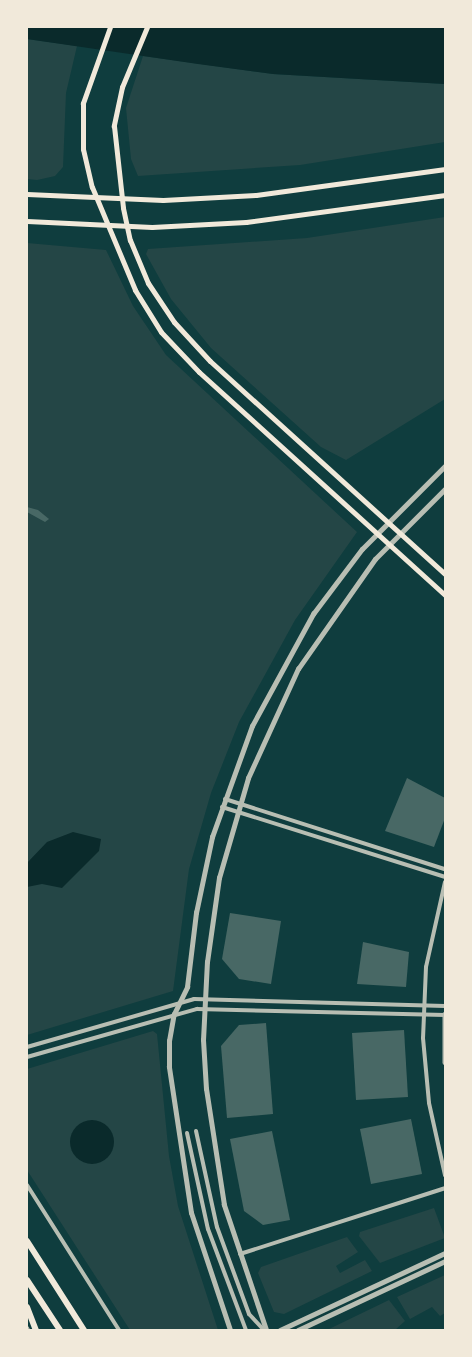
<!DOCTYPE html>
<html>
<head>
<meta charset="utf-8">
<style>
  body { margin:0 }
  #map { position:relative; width:472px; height:1357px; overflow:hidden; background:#0f3d3e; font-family:"Roboto Condensed",sans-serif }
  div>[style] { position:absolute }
  .green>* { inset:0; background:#244646 }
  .water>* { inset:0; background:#0a2a2b }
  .round { border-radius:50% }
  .building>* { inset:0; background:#486865 }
  .minor>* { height:4px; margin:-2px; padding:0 2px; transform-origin:2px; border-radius:2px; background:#b8beb3 }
  .tertiary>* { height:4.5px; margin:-2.25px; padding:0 2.25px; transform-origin:2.25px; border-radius:2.25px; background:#b8beb3 }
  .secondary>* { height:5px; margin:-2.5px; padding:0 2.5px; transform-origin:2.5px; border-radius:2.5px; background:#f1e9da }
  .trunk>* { height:6px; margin:-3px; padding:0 3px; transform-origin:3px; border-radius:3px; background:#f1e9da }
  span { translate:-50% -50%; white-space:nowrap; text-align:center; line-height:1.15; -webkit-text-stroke:6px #f1e9da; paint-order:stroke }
  .frame { position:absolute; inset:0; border:28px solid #f1e9da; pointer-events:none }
</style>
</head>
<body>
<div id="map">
  <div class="green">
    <i style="clip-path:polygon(27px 39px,77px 46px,66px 93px,63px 167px,55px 176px,37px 180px,27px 179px)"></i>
    <i style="clip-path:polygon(143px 56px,273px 74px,445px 84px,445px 142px,300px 165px,138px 176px,131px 159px,126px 108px)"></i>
    <i style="clip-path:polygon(445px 217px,445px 399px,346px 460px,321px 447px,211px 348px,171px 299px,146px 254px,148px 249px,307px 238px)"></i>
    <i style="clip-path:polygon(27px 243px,106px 250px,133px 306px,166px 355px,357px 532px,295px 620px,239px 722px,211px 793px,189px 869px,173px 991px,27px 1035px)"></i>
    <i style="clip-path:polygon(153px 1031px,157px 1034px,169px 1156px,178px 1206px,218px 1330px,130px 1330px,27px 1170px,27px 1069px)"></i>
    <i style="clip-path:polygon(434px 1208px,445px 1238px,380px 1263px,359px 1236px,360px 1232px)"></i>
    <i style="clip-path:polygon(347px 1237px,358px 1252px,336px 1266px,340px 1273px,365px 1260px,372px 1271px,284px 1314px,274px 1312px,258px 1273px,261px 1267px)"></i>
    <i style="clip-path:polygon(445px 1275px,445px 1313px,440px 1316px,432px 1307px,410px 1319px,397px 1297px)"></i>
    <i style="clip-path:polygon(389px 1300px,405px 1321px,395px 1330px,327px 1330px)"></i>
  </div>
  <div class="water">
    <i style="clip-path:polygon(27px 27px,445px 27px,445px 84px,273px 74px,198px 64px,27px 39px)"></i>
    <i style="clip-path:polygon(73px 832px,101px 839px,99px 851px,62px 888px,42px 884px,27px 887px,27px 863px,47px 842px)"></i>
    <i class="round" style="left:70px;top:1120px;width:44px;height:44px"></i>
  </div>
  <div class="building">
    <i style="clip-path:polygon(27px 507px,38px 510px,49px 519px,45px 522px,27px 512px)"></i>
    <i style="clip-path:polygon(407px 778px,445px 798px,445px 818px,434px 847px,385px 831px)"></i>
    <i style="clip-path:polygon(230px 913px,281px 921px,271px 984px,239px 979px,222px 959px)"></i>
    <i style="clip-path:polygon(363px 942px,409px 952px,406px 987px,357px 984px)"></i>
    <i style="clip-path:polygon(266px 1023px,273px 1114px,227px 1118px,221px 1046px,239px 1025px)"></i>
    <i style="clip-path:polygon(404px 1030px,408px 1097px,356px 1100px,352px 1033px)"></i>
    <i style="clip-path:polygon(411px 1119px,422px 1174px,371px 1184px,360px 1129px)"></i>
    <i style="clip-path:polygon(272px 1131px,290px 1220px,263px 1225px,244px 1211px,230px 1139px)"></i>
  </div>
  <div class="minor">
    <i style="left:225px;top:799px;width:231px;rotate:17.7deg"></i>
    <i style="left:222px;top:807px;width:234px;rotate:17.4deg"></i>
    <i style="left:445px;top:882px;width:87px;rotate:102.6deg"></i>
    <i style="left:426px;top:967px;width:71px;rotate:92.4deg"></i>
    <i style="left:423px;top:1038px;width:65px;rotate:84.7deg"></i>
    <i style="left:429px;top:1103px;width:74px;rotate:77.5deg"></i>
    <i style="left:27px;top:1047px;width:174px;rotate:-16deg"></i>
    <i style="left:194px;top:999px;width:251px;rotate:1.6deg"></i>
    <i style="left:27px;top:1057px;width:177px;rotate:-15.8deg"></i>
    <i style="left:197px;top:1009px;width:248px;rotate:1.4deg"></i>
    <i style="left:196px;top:1131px;width:98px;rotate:77.7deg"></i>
    <i style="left:217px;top:1227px;width:93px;rotate:69.8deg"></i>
    <i style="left:249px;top:1314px;width:22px;rotate:47deg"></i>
    <i style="left:187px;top:1133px;width:98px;rotate:77.7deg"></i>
    <i style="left:208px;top:1229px;width:108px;rotate:69.4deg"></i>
    <i style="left:27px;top:1185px;width:172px;rotate:57.6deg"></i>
    <i style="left:240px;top:1254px;width:215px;rotate:-17.8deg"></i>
    <i style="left:27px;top:1328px;width:2px;rotate:63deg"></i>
  </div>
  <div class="tertiary">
    <i style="left:445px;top:1014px;width:48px;rotate:90deg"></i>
    <i style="left:230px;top:1330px;width:123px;rotate:-108.4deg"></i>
    <i style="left:191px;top:1213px;width:148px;rotate:-98.6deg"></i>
    <i style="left:169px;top:1067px;width:26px;rotate:-90deg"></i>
    <i style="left:169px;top:1041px;width:27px;rotate:-80deg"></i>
    <i style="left:174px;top:1014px;width:30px;rotate:-64deg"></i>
    <i style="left:187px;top:987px;width:75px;rotate:-83.1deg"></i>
    <i style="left:196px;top:913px;width:78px;rotate:-78.1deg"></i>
    <i style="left:212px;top:837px;width:118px;rotate:-70.2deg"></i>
    <i style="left:252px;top:726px;width:128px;rotate:-61.4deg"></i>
    <i style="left:313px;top:614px;width:81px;rotate:-53deg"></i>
    <i style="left:362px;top:549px;width:117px;rotate:-45deg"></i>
    <i style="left:266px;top:1330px;width:132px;rotate:-108.6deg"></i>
    <i style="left:224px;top:1205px;width:117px;rotate:-98.8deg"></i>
    <i style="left:206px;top:1089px;width:49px;rotate:-93.5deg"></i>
    <i style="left:203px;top:1040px;width:78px;rotate:-87.1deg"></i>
    <i style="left:207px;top:962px;width:85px;rotate:-81.9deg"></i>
    <i style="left:219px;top:878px;width:104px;rotate:-73.8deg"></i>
    <i style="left:248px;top:778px;width:120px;rotate:-65.4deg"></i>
    <i style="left:298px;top:669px;width:134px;rotate:-55deg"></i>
    <i style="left:375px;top:559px;width:99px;rotate:-45deg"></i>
    <i style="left:280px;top:1330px;width:182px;rotate:-25deg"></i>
    <i style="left:298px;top:1330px;width:162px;rotate:-25.1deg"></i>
  </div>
  <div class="secondary">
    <i style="left:110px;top:27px;width:81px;rotate:109.6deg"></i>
    <i style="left:83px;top:103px;width:46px;rotate:90deg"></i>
    <i style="left:83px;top:149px;width:39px;rotate:77deg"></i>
    <i style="left:92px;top:187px;width:112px;rotate:67.3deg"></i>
    <i style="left:135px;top:290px;width:49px;rotate:58.2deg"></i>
    <i style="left:161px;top:332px;width:55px;rotate:46.5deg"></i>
    <i style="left:199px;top:372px;width:332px;rotate:42.2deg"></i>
    <i style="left:147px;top:27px;width:65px;rotate:112.6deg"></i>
    <i style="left:122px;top:87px;width:40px;rotate:102deg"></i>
    <i style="left:114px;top:126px;width:82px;rotate:83.7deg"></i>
    <i style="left:123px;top:208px;width:33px;rotate:78deg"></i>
    <i style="left:130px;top:240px;width:47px;rotate:67.3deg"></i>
    <i style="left:148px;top:283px;width:47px;rotate:56.3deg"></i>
    <i style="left:174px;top:322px;width:53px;rotate:47.3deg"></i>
    <i style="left:210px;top:361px;width:317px;rotate:42.2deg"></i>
    <i style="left:27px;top:194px;width:136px;rotate:2.5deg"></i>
    <i style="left:163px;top:200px;width:93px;rotate:-3.1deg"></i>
    <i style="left:256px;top:195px;width:191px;rotate:-7.8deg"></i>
    <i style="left:27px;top:221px;width:125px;rotate:2.7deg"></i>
    <i style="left:152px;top:227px;width:94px;rotate:-3deg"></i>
    <i style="left:246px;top:222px;width:201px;rotate:-7.7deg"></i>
  </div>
  <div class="trunk">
    <i style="left:27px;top:1241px;width:106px;rotate:57.4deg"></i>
    <i style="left:27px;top:1280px;width:60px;rotate:56.6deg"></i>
    <i style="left:27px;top:1307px;width:25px;rotate:69deg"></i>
  </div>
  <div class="frame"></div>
</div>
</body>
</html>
